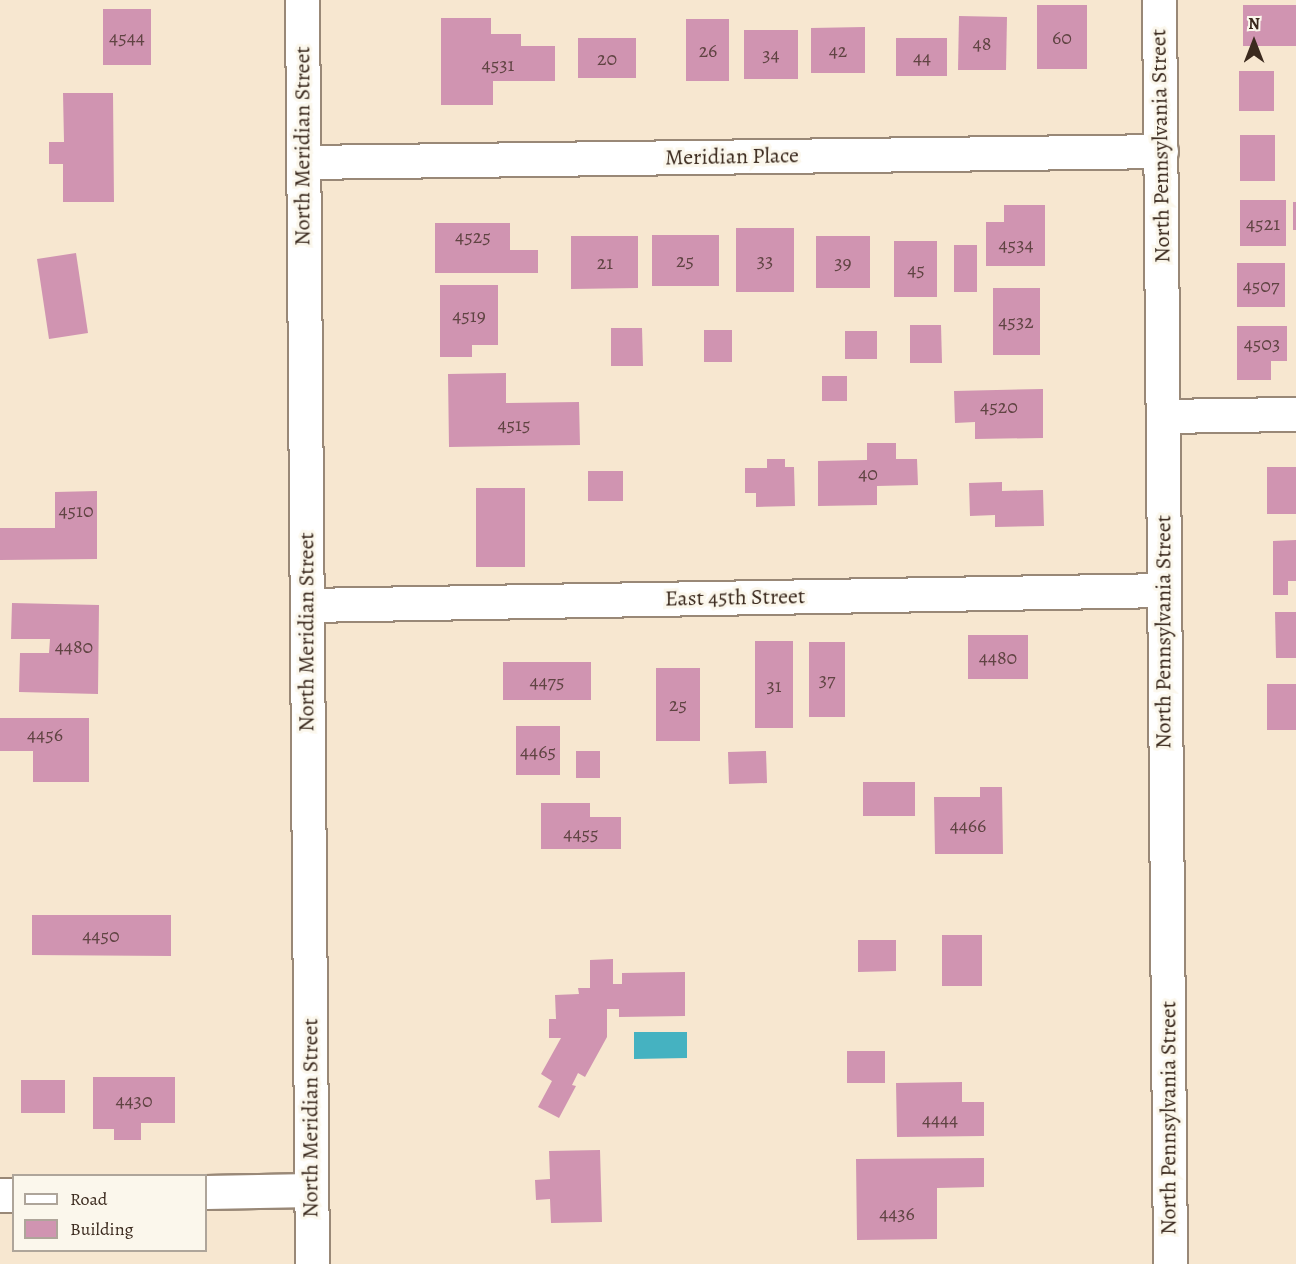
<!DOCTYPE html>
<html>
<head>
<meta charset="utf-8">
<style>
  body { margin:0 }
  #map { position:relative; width:1296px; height:1264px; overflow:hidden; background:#f7e7d0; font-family:Alegreya,serif }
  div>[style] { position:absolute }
  .water>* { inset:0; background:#45b2c1 }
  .building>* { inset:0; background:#d094b1 }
  .roads { filter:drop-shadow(2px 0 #987) drop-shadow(-2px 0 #987) drop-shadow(0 2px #987) drop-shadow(0 -2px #987) }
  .street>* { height:33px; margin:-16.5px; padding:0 16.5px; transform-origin:16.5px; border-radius:16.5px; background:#fff }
  .primary>* { height:33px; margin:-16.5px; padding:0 16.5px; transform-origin:16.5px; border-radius:16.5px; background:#fff }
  span { translate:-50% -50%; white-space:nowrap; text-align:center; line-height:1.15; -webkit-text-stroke:6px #fbf7ec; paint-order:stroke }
  .number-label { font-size:20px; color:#604443 }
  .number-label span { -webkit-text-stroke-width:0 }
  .street-label { font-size:22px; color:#3b2a1e }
  .legend { position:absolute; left:12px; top:1174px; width:195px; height:78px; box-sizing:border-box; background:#fbf7ec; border:2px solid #aea59a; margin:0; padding:8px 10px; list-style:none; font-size:18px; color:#3b2a1e }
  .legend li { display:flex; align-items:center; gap:12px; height:30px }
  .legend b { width:30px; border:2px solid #aea59a }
  .north { position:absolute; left:1224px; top:12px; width:60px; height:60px; -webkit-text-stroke:4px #fbf7ec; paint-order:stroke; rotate:0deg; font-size:16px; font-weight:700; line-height:24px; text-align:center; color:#3b2a1e }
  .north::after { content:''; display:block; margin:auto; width:21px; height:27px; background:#3b2a1e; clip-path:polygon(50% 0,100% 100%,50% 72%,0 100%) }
</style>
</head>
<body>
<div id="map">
  <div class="water">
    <i style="clip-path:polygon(634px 1032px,687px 1032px,687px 1058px,634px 1059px)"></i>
  </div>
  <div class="building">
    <i style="clip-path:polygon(1037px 5px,1087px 5px,1087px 69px,1037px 69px)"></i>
    <i style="clip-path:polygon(1243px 5px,1296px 5px,1296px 46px,1243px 46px)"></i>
    <i style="clip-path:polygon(103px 9px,151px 9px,151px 65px,103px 65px)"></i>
    <i style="clip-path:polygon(959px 16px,1007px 17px,1006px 70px,958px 70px)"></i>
    <i style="clip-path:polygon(441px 18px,491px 18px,491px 34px,521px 34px,521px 46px,555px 46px,555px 81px,493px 81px,493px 105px,441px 105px)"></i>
    <i style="clip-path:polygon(686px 19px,729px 19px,729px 81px,686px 81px)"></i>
    <i style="clip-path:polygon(865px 27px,865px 73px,811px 73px,811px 28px)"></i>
    <i style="clip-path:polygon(744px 30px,798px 30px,798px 79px,744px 79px)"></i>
    <i style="clip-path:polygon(578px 38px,636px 38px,636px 78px,578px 78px)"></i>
    <i style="clip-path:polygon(896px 38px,947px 38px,947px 76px,896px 76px)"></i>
    <i style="clip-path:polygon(1239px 71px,1274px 71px,1274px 111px,1239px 111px)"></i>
    <i style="clip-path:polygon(63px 93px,113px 93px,114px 202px,63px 202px,63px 164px,49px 164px,49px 142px,64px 142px)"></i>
    <i style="clip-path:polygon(1240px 135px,1275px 135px,1275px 181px,1240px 181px)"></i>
    <i style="clip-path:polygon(1240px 200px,1286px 200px,1286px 246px,1240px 246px)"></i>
    <i style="clip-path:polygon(1293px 202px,1296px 202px,1296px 230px,1293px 230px)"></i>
    <i style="clip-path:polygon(1004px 205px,1045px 205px,1045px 266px,986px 266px,986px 222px,1004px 222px)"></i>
    <i style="clip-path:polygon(435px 223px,510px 223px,510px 250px,538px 250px,538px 273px,435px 273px)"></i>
    <i style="clip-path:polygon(736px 228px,794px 228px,794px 292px,736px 292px)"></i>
    <i style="clip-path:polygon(652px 235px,719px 235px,719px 286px,652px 286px)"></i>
    <i style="clip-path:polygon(571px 236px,638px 236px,638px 288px,571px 289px)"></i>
    <i style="clip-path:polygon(816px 236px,870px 236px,870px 288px,816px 288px)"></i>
    <i style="clip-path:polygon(894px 241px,937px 241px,937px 297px,894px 297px)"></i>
    <i style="clip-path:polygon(954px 245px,977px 245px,977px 292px,954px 292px)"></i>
    <i style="clip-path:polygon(76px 253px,88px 333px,49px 339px,37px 259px)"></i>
    <i style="clip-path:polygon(1237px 263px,1285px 263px,1285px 307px,1237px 307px)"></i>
    <i style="clip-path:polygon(440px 285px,498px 285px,498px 345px,472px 345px,472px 357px,440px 357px)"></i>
    <i style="clip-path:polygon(993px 288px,1040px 288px,1040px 355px,993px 355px)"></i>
    <i style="clip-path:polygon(910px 325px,941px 325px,942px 363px,910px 363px)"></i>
    <i style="clip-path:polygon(1237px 326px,1287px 326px,1287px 361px,1271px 361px,1271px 380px,1237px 380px)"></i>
    <i style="clip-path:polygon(611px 328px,642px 328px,643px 366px,611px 366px)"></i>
    <i style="clip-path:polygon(704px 330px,732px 330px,732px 362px,704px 362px)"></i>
    <i style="clip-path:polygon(845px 331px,877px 331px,877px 359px,845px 359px)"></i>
    <i style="clip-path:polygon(506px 373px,506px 403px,579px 402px,580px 445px,449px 447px,448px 374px)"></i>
    <i style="clip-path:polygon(822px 376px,847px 376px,847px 401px,822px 401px)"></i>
    <i style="clip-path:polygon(1043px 389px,1043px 438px,975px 439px,975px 422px,955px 423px,954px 391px)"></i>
    <i style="clip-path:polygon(867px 443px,896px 443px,896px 459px,917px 459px,918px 485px,877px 486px,877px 505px,818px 506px,818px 461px,867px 460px)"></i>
    <i style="clip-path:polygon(767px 459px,785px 459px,785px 467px,794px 467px,795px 506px,756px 507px,756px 493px,745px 493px,745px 468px,767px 468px)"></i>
    <i style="clip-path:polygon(1267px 467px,1296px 467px,1296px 514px,1267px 514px)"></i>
    <i style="clip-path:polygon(588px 471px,623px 471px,623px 501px,588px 501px)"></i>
    <i style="clip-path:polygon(1002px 482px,1002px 491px,1043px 490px,1044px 526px,995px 527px,995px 515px,970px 516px,969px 483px)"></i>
    <i style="clip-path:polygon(476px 488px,525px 488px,525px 567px,476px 567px)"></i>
    <i style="clip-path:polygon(97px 491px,97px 559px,0 560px,0 528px,55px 528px,55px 492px)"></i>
    <i style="clip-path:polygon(1296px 540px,1296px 581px,1288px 581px,1288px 595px,1273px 595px,1273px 541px)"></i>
    <i style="clip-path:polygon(12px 603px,99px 605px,98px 694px,19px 692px,20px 653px,49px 653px,50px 639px,11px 639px)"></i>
    <i style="clip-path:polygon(1275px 612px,1296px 612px,1296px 658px,1276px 658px)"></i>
    <i style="clip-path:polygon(968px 635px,1028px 635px,1028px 679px,968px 679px)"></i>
    <i style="clip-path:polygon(755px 641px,793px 641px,793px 728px,755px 728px)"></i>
    <i style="clip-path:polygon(809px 642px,845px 642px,845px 717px,809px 717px)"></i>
    <i style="clip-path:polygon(503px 662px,591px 662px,591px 700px,503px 700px)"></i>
    <i style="clip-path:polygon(656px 668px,700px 668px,700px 741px,656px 741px)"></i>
    <i style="clip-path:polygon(1267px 684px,1296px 684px,1296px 730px,1267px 730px)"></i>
    <i style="clip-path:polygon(0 718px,89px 718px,89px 782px,33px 782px,33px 751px,0 751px)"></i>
    <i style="clip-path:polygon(516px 726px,560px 726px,560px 775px,516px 775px)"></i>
    <i style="clip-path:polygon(576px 751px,600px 751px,600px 778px,576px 778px)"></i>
    <i style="clip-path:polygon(766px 751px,767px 783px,729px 784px,728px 752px)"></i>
    <i style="clip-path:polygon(863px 782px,915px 782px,915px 816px,863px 816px)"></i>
    <i style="clip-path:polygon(980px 787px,1002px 787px,1003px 854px,935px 854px,934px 797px,980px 797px)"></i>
    <i style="clip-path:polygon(541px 803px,590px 803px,590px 817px,621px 817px,621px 849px,541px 849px)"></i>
    <i style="clip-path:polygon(32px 915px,171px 915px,171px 956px,32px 955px)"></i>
    <i style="clip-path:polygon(942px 935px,982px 935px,982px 986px,942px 986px)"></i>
    <i style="clip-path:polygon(858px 940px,896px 940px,896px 971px,858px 972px)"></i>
    <i style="clip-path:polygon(613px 959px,613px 984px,622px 984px,622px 973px,685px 972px,685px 1016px,619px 1017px,619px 1009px,607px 1009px,607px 1037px,585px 1077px,578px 1073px,572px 1085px,576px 1086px,559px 1118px,538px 1107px,552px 1081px,541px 1074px,561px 1038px,549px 1038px,549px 1019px,556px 1019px,555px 995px,579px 994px,578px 988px,590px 988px,590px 960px)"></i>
    <i style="clip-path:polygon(847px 1051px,885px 1051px,885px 1083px,847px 1083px)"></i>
    <i style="clip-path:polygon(93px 1077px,175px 1077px,175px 1123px,141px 1123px,141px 1140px,114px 1140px,114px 1129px,93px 1129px)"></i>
    <i style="clip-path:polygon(21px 1080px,65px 1080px,65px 1113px,21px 1113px)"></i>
    <i style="clip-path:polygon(962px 1082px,962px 1102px,984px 1102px,984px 1136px,897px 1137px,896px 1083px)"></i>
    <i style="clip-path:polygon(600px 1150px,602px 1222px,551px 1223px,550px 1199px,536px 1200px,535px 1180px,550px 1179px,549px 1151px)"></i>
    <i style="clip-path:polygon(984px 1158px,984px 1187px,937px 1188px,937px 1239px,857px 1240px,856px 1159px)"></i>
  </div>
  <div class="roads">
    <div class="street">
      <i style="left:1159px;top:0;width:1264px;rotate:89.5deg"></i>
      <i style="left:303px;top:162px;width:858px;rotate:-0.73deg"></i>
      <i style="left:1163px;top:416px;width:133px;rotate:-0.9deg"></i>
      <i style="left:307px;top:605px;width:857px;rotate:-1deg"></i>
      <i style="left:206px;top:1192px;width:105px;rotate:-1.1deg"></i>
      <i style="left:0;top:1195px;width:14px"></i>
    </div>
    <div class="primary">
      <i style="left:302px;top:0;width:1264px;rotate:89.55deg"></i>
    </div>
  </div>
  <div class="number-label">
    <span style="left:127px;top:37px">4544</span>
    <span style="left:1062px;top:37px">60</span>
    <span style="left:982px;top:43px">48</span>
    <span style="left:708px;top:50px">26</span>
    <span style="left:838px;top:50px">42</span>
    <span style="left:771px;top:54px">34</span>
    <span style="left:922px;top:57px">44</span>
    <span style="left:607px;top:58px">20</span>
    <span style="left:498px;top:64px">4531</span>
    <span style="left:1263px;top:223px">4521</span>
    <span style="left:473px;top:236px">4525</span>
    <span style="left:1016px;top:244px">4534</span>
    <span style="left:685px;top:260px">25</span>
    <span style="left:765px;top:260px">33</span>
    <span style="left:605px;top:262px">21</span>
    <span style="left:843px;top:262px">39</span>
    <span style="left:916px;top:269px">45</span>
    <span style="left:1261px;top:285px">4507</span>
    <span style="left:469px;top:315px">4519</span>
    <span style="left:1016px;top:321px">4532</span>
    <span style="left:1262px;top:343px">4503</span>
    <span style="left:999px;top:406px">4520</span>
    <span style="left:514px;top:424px">4515</span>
    <span style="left:868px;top:473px">40</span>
    <span style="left:76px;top:510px">4510</span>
    <span style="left:74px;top:646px">4480</span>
    <span style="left:998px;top:657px">4480</span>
    <span style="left:827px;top:679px">37</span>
    <span style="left:547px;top:681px">4475</span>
    <span style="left:774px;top:685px">31</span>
    <span style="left:678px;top:704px">25</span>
    <span style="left:45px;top:734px">4456</span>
    <span style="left:538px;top:751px">4465</span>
    <span style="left:968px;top:825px">4466</span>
    <span style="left:581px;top:833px">4455</span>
    <span style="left:101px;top:935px">4450</span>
    <span style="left:134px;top:1100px">4430</span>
    <span style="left:940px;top:1119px">4444</span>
    <span style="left:897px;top:1213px">4436</span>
  </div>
  <div class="street-label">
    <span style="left:303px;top:146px;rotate:-90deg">North Meridian Street</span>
    <span style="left:1161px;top:146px;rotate:-91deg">North Pennsylvania Street</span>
    <span style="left:732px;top:157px;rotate:-1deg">Meridian Place</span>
    <span style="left:735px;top:598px;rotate:-1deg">East 45th Street</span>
    <span style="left:307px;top:632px;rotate:-90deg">North Meridian Street</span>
    <span style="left:1164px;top:632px;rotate:-90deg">North Pennsylvania Street</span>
    <span style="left:311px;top:1118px;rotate:-90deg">North Meridian Street</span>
    <span style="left:1169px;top:1118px;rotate:-90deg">North Pennsylvania Street</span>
  </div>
  <ul class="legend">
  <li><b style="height:8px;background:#fff"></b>Road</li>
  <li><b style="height:16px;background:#d094b1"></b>Building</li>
  </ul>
  <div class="north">N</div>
</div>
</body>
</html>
